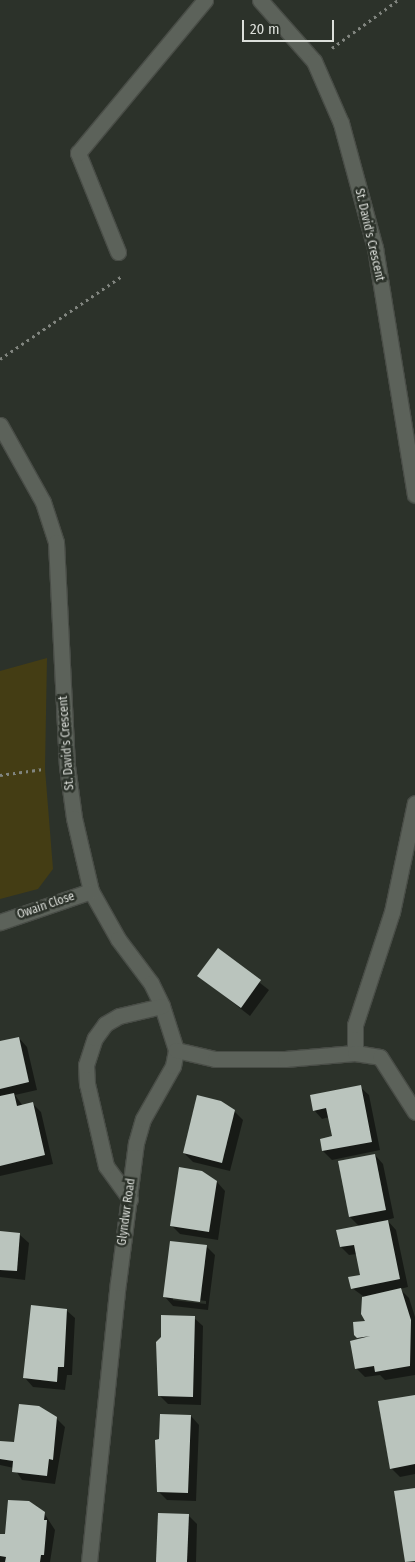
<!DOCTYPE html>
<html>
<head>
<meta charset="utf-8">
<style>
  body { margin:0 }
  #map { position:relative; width:415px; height:1562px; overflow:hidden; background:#2c322a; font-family:"Fira Sans Condensed",sans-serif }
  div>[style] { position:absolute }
  .green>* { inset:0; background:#443d14 }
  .shadow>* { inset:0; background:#0007 }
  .building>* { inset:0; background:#bac4bd }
  .path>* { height:3px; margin-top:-1.5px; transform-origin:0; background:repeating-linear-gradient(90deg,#81857f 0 2.5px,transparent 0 6.5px) }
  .roads { filter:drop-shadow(1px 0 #494d47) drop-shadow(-1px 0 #494d47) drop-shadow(0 1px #494d47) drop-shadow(0 -1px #494d47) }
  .minor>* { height:15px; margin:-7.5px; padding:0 7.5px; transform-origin:7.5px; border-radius:7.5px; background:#5c625a }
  span { translate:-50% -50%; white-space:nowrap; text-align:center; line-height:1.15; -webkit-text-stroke:5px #2c322a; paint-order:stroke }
  .street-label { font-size:12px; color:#dcdfda }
  .scale { position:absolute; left:242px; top:20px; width:92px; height:22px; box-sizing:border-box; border:2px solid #dcdfda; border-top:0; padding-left:6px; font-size:15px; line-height:18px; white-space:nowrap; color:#dcdfda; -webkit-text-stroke:4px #2c322a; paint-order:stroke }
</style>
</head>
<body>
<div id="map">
  <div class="green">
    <i style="clip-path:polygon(47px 658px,45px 769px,53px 869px,38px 889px,0 899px,0 671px)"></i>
  </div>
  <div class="shadow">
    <i style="clip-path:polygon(218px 950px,269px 990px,250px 1016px,199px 976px)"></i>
    <i style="clip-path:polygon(19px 1038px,27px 1047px,37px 1090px,15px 1095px,23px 1106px,32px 1103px,41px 1112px,53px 1164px,0 1176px,0 1043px)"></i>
    <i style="clip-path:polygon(360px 1087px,369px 1095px,380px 1150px,332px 1160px,323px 1151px,321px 1140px,333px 1137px,329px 1117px,322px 1119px,314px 1110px)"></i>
    <i style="clip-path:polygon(234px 1111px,243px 1120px,230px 1171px,193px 1162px,184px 1153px)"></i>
    <i style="clip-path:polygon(375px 1155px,383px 1164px,394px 1218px,387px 1220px,396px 1230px,408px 1287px,400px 1289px,409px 1298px,415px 1317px,415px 1375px,385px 1380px,380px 1375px,365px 1377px,356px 1368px,361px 1339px,355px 1334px,367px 1322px,363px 1314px,363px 1296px,352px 1288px,361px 1276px,357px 1254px,349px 1255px,341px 1247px,360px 1227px,350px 1217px)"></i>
    <i style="clip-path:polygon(217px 1182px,225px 1191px,218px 1240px,180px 1234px,171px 1225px)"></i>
    <i style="clip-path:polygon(0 1233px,20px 1235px,29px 1243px,25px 1280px,0 1277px)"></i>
    <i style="clip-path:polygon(evenodd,207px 1247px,215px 1255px,208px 1310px,173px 1306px,165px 1297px,207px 1247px,173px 1297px,206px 1301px,206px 1304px,173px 1300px,173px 1297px)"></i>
    <i style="clip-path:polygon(66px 1310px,75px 1318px,72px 1375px,67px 1375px,65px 1390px,33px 1387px,25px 1378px)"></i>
    <i style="clip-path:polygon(194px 1318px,203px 1326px,201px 1405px,168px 1404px,159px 1395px)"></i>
    <i style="clip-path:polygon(415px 1396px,415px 1474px,400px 1477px,391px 1468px)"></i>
    <i style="clip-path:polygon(191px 1416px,199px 1425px,196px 1501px,167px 1500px,158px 1491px)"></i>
    <i style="clip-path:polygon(56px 1418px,65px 1427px,55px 1484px,22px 1480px,14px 1468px,0 1465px,0 1442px,15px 1444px)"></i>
    <i style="clip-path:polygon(44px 1513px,55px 1530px,50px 1562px,0 1562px,0 1535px,6px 1536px)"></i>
    <i style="clip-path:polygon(189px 1516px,197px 1524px,196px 1562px,157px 1562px)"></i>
  </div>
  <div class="building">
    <i style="clip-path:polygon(218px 948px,261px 980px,241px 1008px,197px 976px)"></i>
    <i style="clip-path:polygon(19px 1037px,29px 1082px,0 1089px,0 1041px)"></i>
    <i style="clip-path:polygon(361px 1085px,372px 1142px,322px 1151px,320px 1139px,332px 1136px,326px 1108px,313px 1111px,310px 1095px)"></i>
    <i style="clip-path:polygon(14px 1093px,17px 1106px,33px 1102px,45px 1155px,0 1166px,0 1096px)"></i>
    <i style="clip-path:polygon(197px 1095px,221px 1101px,235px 1110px,222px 1163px,183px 1153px)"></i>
    <i style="clip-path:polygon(375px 1154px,386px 1210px,349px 1217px,338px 1161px)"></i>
    <i style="clip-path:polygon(179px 1167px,202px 1171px,217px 1181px,209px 1232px,170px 1226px)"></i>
    <i style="clip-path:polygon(388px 1220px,400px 1279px,351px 1289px,348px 1277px,360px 1275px,354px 1245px,340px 1247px,336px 1230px)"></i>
    <i style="clip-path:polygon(0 1231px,20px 1233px,17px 1271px,0 1270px)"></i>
    <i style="clip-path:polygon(170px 1241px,207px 1245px,200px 1302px,163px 1297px)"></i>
    <i style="clip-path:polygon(401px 1288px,411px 1320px,410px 1366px,375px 1372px,374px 1366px,355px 1369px,350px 1341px,370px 1336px,357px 1338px,354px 1335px,353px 1322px,365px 1321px,361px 1314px,362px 1297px)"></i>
    <i style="clip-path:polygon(31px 1305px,67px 1309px,64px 1367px,58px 1367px,57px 1382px,23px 1378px)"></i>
    <i style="clip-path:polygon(161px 1315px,195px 1316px,193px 1397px,158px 1396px,156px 1342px,161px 1337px)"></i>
    <i style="clip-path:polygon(415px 1395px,415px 1464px,390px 1469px,378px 1401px)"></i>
    <i style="clip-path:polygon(19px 1404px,39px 1406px,57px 1417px,53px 1460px,49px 1459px,47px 1476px,12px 1472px,13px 1461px,0 1459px,0 1441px,14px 1442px)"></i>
    <i style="clip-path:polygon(160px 1414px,191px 1415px,188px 1493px,157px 1492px,155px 1440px,159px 1439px)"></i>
    <i style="clip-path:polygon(415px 1488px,415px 1561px,405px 1562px,394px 1491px)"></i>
    <i style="clip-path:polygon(8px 1500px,29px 1501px,45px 1512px,44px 1520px,47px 1520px,44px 1555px,41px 1555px,40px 1562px,5px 1562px,6px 1557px,0 1556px,0 1534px,5px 1534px)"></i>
    <i style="clip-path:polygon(158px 1513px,189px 1514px,187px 1562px,156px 1562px)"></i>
  </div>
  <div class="path">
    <i style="left:332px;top:48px;width:82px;rotate:-36deg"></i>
    <i style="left:0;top:359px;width:148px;rotate:-34.2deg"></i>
    <i style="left:0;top:775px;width:44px;rotate:-7.8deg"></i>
  </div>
  <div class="roads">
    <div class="minor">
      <i style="left:260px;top:0;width:81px;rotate:48.5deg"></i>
      <i style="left:314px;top:61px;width:68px;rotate:66.5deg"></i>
      <i style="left:341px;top:123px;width:130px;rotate:74.8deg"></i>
      <i style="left:375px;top:248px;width:250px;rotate:80.8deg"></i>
      <i style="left:118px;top:252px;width:107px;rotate:-112deg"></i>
      <i style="left:78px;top:153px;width:199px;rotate:-50.3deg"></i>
      <i style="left:0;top:425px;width:88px;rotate:60.8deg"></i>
      <i style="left:43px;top:502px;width:42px;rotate:72deg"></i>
      <i style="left:56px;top:542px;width:224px;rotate:87.2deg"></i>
      <i style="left:67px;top:766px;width:52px;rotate:82.3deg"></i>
      <i style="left:74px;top:818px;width:75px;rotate:76.9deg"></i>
      <i style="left:91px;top:891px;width:55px;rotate:60.6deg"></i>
      <i style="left:118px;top:939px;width:55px;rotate:53.1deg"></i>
      <i style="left:151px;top:983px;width:25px;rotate:64deg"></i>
      <i style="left:162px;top:1006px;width:46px;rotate:72.3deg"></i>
      <i style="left:0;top:922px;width:96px;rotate:-18.8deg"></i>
      <i style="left:355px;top:1053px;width:28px;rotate:-90deg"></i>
      <i style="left:355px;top:1025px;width:119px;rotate:-71.9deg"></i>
      <i style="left:392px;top:912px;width:111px;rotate:-78.1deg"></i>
      <i style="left:130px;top:1199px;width:41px;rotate:-126deg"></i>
      <i style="left:106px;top:1166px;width:84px;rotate:-103deg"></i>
      <i style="left:87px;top:1084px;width:19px;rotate:-93deg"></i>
      <i style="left:86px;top:1065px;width:28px;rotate:-72deg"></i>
      <i style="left:95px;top:1038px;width:17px;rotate:-54deg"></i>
      <i style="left:105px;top:1024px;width:16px;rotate:-30deg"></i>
      <i style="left:119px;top:1016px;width:44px;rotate:-13.1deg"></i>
      <i style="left:89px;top:1562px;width:281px;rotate:-84.1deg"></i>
      <i style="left:118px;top:1283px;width:141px;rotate:-82.7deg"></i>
      <i style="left:136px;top:1143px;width:25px;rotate:-74deg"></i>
      <i style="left:143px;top:1119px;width:61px;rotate:-60.5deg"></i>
      <i style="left:173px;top:1066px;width:16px;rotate:-79deg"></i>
      <i style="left:176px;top:1050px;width:40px;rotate:13deg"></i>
      <i style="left:215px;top:1059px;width:70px"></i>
      <i style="left:285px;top:1059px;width:70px;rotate:-4.9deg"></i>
      <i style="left:355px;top:1053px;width:25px;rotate:9deg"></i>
      <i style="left:380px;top:1057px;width:65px;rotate:57.5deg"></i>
    </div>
  </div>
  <div class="street-label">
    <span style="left:369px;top:235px;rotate:77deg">St. David's Crescent</span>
    <span style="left:67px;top:743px;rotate:-94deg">St. David's Crescent</span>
    <span style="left:46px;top:906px;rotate:-19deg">Owain Close</span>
    <span style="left:127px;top:1212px;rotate:-82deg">Glyndwr Road</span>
  </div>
  <div class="scale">20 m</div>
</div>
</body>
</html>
